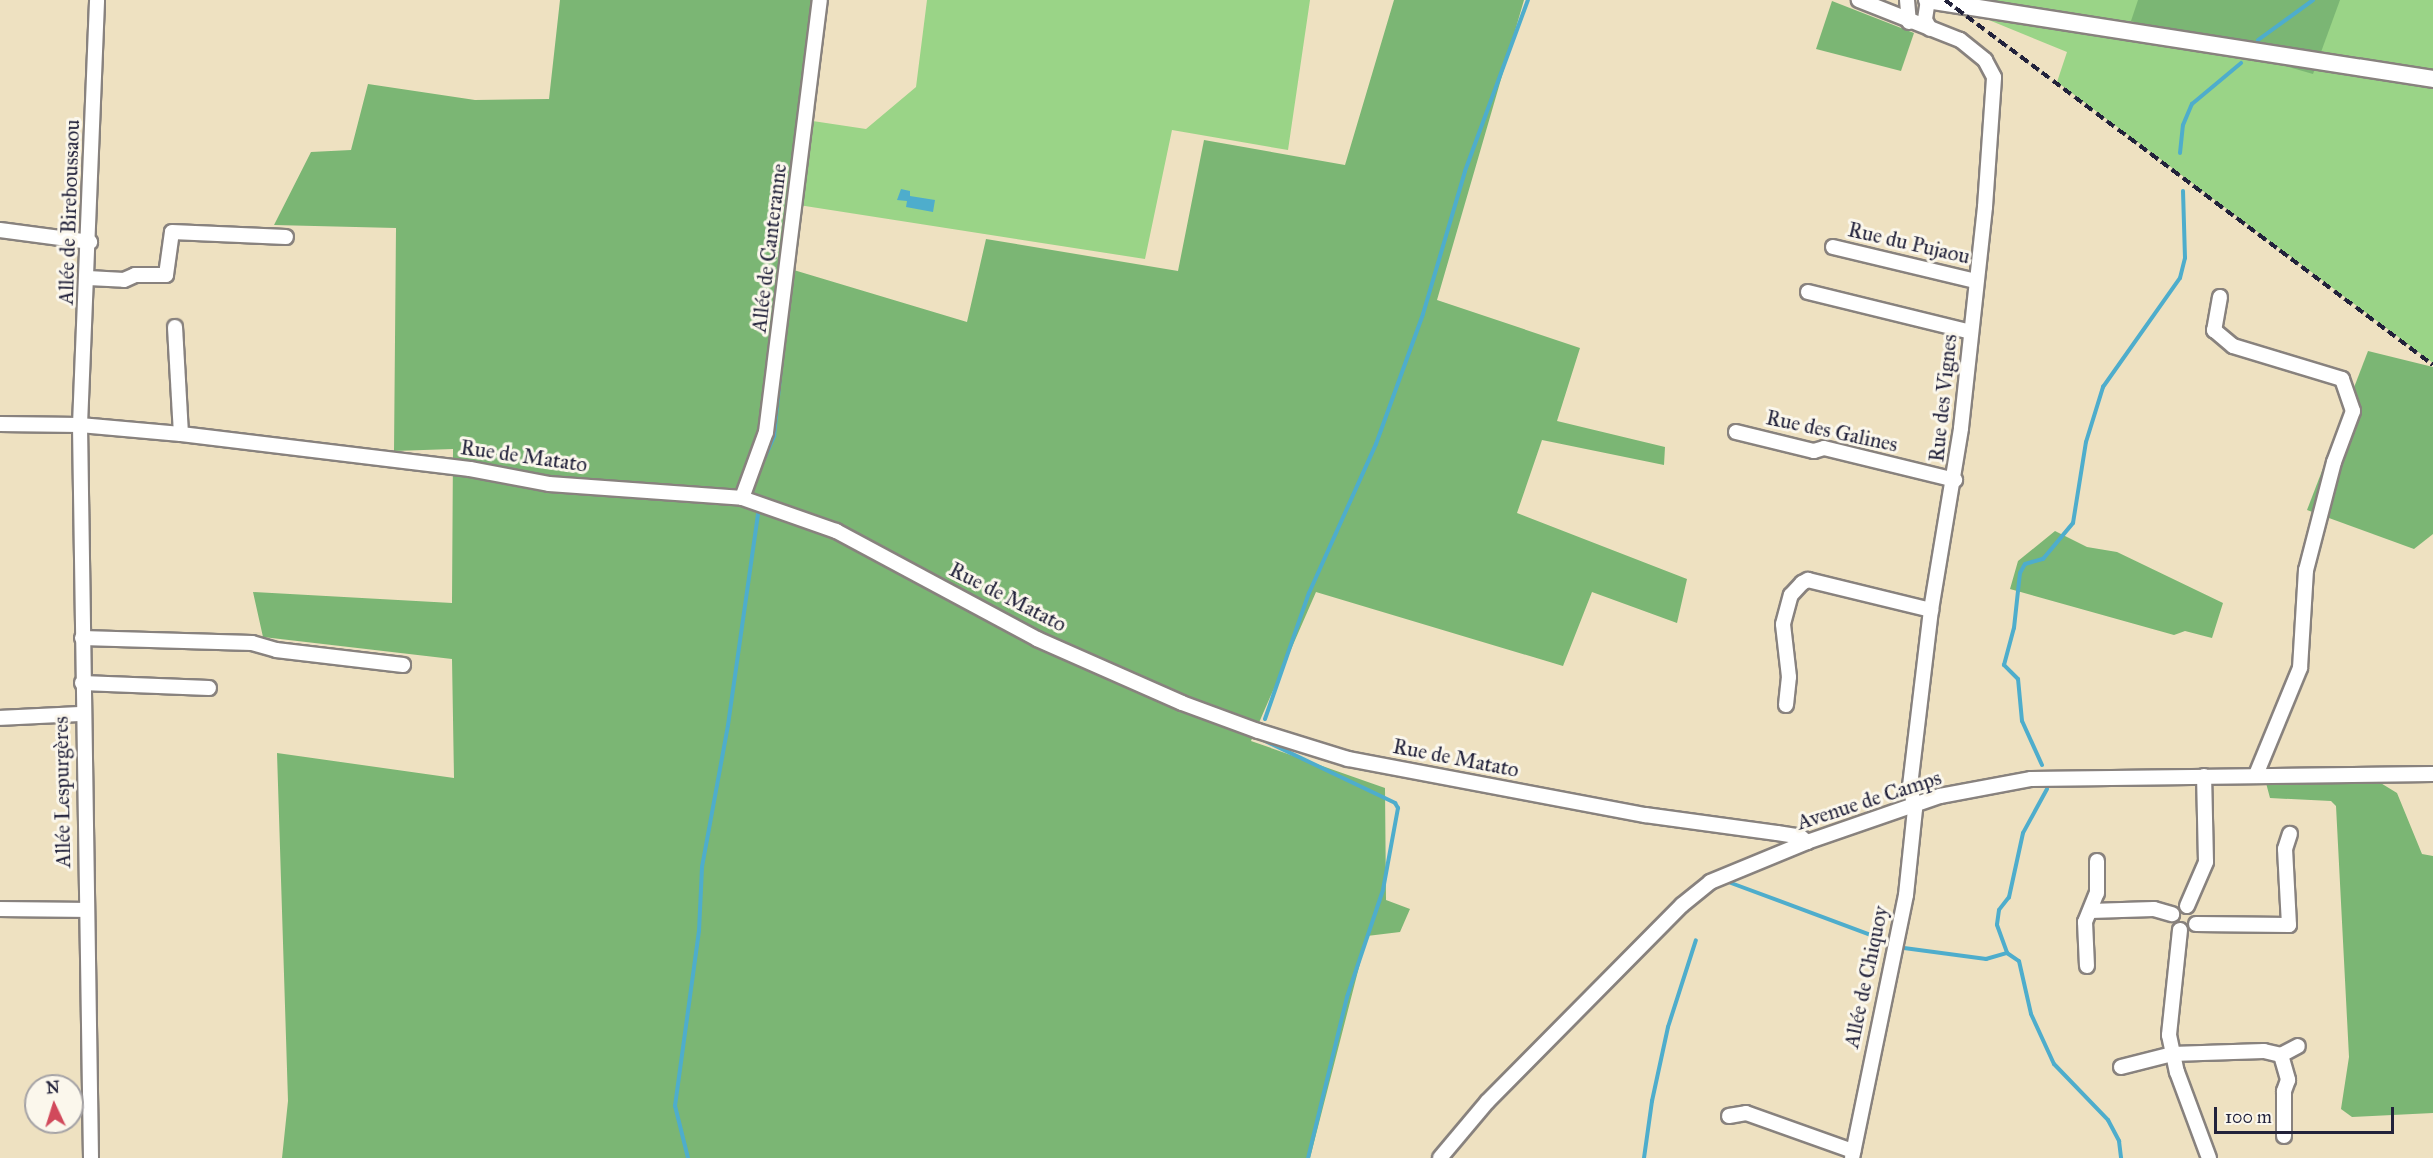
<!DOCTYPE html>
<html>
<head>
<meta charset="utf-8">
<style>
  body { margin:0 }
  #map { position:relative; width:2433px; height:1158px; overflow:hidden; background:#eee1c1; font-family:"IM FELL Great Primer",serif }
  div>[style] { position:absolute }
  .green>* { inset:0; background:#9ad487 }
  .forest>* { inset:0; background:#7bb674 }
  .water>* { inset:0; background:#4eadcc }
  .stream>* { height:4px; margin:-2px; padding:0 2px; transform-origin:2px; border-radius:2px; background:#4eadcc }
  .roads { filter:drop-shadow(2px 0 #88827e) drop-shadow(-2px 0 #88827e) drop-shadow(0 2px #88827e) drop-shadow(0 -2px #88827e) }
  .minor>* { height:14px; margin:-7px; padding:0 7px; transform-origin:7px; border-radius:7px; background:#fff }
  .major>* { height:16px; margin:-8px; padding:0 8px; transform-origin:8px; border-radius:8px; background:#fff }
  .rail>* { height:4px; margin-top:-2px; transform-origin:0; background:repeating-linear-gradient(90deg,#22223b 0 9px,transparent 0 13.5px) }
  span { translate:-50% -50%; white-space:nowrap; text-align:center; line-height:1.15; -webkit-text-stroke:6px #fbf7ec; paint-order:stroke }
  .street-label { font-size:21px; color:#22223b }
  .north { position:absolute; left:24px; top:1074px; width:60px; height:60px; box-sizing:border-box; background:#fbf7ec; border:2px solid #a4a2a5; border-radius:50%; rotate:356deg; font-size:16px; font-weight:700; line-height:24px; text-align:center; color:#22223b }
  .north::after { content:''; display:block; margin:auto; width:21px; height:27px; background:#d1495b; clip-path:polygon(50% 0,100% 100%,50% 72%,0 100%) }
  .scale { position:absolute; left:2214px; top:1107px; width:180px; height:27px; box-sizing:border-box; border:3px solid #22223b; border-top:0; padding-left:8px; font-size:18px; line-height:21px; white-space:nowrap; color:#22223b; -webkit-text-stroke:4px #fbf7ec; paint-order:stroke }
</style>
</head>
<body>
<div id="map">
  <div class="green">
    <i style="clip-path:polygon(927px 0,1310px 0,1288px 150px,1172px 130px,1145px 259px,773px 201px,786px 117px,866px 129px,916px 87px)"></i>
    <i style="clip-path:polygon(1940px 0,2433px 0,2433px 363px,2057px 82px,2067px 52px)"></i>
  </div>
  <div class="forest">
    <i style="clip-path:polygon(560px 0,817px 0,787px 268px,967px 322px,986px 239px,1178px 271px,1204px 140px,1345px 165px,1394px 0,1524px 0,1437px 300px,1580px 348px,1557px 421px,1665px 447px,1664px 465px,1542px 440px,1517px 513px,1687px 579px,1677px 623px,1592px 592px,1563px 666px,1316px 592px,1251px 741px,1385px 788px,1386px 900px,1410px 909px,1400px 932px,1367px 936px,1310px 1158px,282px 1158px,288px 1101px,277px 753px,454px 778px,452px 659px,263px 637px,253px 592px,452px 603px,453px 449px,394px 451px,396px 228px,274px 225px,311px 152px,351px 150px,368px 84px,475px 100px,549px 99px)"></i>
    <i style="clip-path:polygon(2138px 0,2340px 0,2313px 74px,2131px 21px)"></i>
    <i style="clip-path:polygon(1832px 1px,1914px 33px,1901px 71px,1816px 49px)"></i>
    <i style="clip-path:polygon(2368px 351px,2433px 367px,2433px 534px,2414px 549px,2307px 510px)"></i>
    <i style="clip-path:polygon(2055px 531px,2087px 547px,2117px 552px,2223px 603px,2212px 638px,2185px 631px,2174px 635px,2010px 589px,2018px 561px)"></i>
    <i style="clip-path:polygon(2379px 782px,2397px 793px,2422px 854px,2433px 856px,2433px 1113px,2352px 1117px,2341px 1109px,2349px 1057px,2336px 806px,2331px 801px,2270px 798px,2266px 783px)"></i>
  </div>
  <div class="water">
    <i style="clip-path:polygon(901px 189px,910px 191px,910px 196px,935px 200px,933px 212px,906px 207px,907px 201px,897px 200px)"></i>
  </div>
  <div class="stream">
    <i style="left:2258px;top:40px;width:68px;rotate:-36deg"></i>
    <i style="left:816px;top:84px;width:26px;rotate:-83deg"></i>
    <i style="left:2180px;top:153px;width:28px;rotate:-84deg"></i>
    <i style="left:2183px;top:125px;width:23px;rotate:-67deg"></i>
    <i style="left:2192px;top:104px;width:64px;rotate:-39.9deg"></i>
    <i style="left:760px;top:468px;width:35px;rotate:-66deg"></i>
    <i style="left:774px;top:436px;width:89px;rotate:-84.2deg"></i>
    <i style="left:1265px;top:719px;width:133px;rotate:-70.8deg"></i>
    <i style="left:1309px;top:593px;width:163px;rotate:-65.8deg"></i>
    <i style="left:1376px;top:444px;width:138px;rotate:-70.1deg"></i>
    <i style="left:1423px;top:314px;width:149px;rotate:-73.6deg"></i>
    <i style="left:1465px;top:171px;width:182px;rotate:-69.8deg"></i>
    <i style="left:1259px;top:738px;width:151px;rotate:25.5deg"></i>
    <i style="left:1395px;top:803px;width:6px;rotate:59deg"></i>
    <i style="left:1398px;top:808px;width:83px;rotate:100.4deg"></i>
    <i style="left:1383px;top:890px;width:113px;rotate:108.6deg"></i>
    <i style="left:1347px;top:997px;width:166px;rotate:103.6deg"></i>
    <i style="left:2042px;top:765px;width:48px;rotate:-114.4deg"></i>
    <i style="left:2022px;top:721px;width:42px;rotate:-95.4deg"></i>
    <i style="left:2018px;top:679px;width:20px;rotate:-135deg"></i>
    <i style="left:2004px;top:665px;width:38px;rotate:-75deg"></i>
    <i style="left:2014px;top:628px;width:55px;rotate:-83.8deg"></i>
    <i style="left:2020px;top:573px;width:10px;rotate:-61deg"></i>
    <i style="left:2025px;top:564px;width:19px;rotate:-16deg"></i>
    <i style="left:2043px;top:559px;width:47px;rotate:-50.2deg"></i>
    <i style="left:2073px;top:523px;width:82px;rotate:-80.9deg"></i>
    <i style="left:2086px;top:442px;width:58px;rotate:-72.8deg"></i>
    <i style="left:2103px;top:387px;width:133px;rotate:-54.8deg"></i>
    <i style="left:2180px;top:278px;width:21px;rotate:-76deg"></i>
    <i style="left:2185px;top:258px;width:67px;rotate:-91.7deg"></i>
    <i style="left:2047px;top:789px;width:50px;rotate:118.6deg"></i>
    <i style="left:2023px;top:833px;width:66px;rotate:102.3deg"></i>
    <i style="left:2009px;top:897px;width:16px;rotate:128deg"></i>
    <i style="left:1999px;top:910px;width:15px;rotate:98deg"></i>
    <i style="left:1997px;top:925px;width:30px;rotate:70deg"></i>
    <i style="left:2007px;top:953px;width:14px;rotate:34deg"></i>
    <i style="left:2019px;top:961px;width:54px;rotate:77.2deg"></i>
    <i style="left:2031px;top:1014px;width:55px;rotate:65.3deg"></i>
    <i style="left:2054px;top:1064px;width:78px;rotate:46deg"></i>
    <i style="left:2108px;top:1120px;width:24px;rotate:62deg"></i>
    <i style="left:2119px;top:1141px;width:17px;rotate:83deg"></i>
    <i style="left:1731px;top:883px;width:163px;rotate:20.4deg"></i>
    <i style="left:1904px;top:948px;width:83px;rotate:7.6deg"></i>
    <i style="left:1986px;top:959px;width:22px;rotate:-16deg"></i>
    <i style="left:688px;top:1158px;width:54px;rotate:-104deg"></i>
    <i style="left:675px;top:1106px;width:177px;rotate:-82.2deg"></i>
    <i style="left:699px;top:931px;width:64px;rotate:-87.3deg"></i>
    <i style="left:702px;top:867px;width:144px;rotate:-79.6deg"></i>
    <i style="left:728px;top:725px;width:219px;rotate:-81.9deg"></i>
    <i style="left:1644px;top:1158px;width:58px;rotate:-82deg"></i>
    <i style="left:1652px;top:1101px;width:76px;rotate:-77.8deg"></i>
    <i style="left:1668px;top:1027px;width:91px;rotate:-72.2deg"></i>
  </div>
  <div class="roads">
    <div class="minor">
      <i style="left:1907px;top:0;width:22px;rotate:85deg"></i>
      <i style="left:1928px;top:0;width:20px;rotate:99deg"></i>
      <i style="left:1925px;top:20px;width:10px;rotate:61deg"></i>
      <i style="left:0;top:230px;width:91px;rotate:7.6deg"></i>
      <i style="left:1833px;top:247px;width:147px;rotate:13.4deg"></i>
      <i style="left:88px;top:278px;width:36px;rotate:3deg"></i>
      <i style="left:124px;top:280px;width:12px;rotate:-24deg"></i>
      <i style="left:135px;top:275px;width:31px"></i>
      <i style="left:166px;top:275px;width:43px;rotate:-82.1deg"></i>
      <i style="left:172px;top:232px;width:114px;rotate:2.5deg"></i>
      <i style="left:1808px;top:292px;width:168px;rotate:13.8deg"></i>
      <i style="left:2220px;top:297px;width:34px;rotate:100deg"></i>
      <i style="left:2214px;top:330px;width:25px;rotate:40deg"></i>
      <i style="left:2233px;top:346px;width:114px;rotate:16.8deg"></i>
      <i style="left:2342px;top:379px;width:34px;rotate:71deg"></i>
      <i style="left:2353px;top:411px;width:54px;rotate:110.4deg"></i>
      <i style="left:2334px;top:462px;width:112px;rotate:104.5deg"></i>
      <i style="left:2306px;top:570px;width:98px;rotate:93.5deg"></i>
      <i style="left:2300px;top:668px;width:116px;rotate:112.4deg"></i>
      <i style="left:175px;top:327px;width:107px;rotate:86.8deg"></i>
      <i style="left:0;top:424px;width:80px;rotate:0.7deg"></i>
      <i style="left:80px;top:425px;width:101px;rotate:5.1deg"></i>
      <i style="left:181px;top:434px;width:291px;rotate:6.9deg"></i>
      <i style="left:470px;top:469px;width:80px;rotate:10.8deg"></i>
      <i style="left:549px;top:484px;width:194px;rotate:4.1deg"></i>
      <i style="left:742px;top:498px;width:100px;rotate:19.3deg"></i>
      <i style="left:836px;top:531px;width:228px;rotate:28.2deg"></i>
      <i style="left:1037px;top:639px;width:158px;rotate:23.8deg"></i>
      <i style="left:1182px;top:703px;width:81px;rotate:20.2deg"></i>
      <i style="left:1258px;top:731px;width:94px;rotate:17.3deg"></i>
      <i style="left:1348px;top:759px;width:302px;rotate:10.7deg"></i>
      <i style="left:1645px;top:815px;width:133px;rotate:7.8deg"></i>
      <i style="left:1777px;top:833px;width:24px;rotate:9deg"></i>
      <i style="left:1801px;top:837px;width:8px;rotate:40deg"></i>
      <i style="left:1736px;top:432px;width:80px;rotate:13.7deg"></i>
      <i style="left:1814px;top:451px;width:10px;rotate:-17deg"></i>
      <i style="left:1824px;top:448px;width:135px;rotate:13.7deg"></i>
      <i style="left:742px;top:498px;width:70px;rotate:-70deg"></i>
      <i style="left:766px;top:432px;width:435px;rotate:-82.9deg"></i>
      <i style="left:82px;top:638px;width:170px;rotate:1.7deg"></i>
      <i style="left:252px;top:643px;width:25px;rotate:16deg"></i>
      <i style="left:276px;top:650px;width:128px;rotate:6.7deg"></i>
      <i style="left:82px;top:683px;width:127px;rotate:2.3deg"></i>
      <i style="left:1786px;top:705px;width:28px;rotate:-84deg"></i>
      <i style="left:1789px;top:677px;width:53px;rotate:-96.5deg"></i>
      <i style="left:1783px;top:624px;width:30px;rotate:-75deg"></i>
      <i style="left:1791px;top:595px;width:16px;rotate:-47deg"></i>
      <i style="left:1802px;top:583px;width:7px;rotate:-27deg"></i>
      <i style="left:1808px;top:580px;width:127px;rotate:13.7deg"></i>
      <i style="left:0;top:718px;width:83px;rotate:-2.8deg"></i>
      <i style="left:2187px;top:906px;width:48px;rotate:-66.6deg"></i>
      <i style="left:2206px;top:862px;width:86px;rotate:-91.3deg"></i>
      <i style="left:0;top:909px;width:85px;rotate:0.7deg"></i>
      <i style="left:2090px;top:911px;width:64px;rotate:-1.8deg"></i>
      <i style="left:2154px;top:909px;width:19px;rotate:16deg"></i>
      <i style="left:2196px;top:924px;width:93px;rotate:0.6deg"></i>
      <i style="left:2289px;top:925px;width:76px;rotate:-93deg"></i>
      <i style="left:2285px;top:849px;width:16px;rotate:-72deg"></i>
      <i style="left:2180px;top:930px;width:106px;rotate:96deg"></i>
      <i style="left:2169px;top:1035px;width:38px;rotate:78deg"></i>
      <i style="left:2177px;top:1072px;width:92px;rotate:69.6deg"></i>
      <i style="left:2087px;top:966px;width:44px;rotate:-92.6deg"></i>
      <i style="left:2085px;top:922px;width:31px;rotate:-68deg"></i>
      <i style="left:2097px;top:893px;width:32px;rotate:-90deg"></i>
      <i style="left:2281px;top:1055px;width:26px;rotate:74deg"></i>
      <i style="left:2288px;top:1080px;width:12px;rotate:110deg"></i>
      <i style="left:2284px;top:1091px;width:45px;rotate:90deg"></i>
      <i style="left:2121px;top:1067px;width:53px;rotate:-14.3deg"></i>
      <i style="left:2172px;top:1054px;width:92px;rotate:-1.9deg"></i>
      <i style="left:2264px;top:1051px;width:17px;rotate:13deg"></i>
      <i style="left:2281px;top:1055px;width:19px;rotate:-28deg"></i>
      <i style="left:1729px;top:1116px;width:17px;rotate:-10deg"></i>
      <i style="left:1746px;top:1113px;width:114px;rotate:19.6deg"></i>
      <i style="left:91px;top:1158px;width:733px;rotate:-90.86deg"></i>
      <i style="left:80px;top:425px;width:425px;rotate:-87.7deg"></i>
      <i style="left:1440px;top:1158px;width:73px;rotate:-50deg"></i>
      <i style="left:1487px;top:1102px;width:277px;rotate:-45.3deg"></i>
      <i style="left:1682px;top:905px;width:36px;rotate:-39deg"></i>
      <i style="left:1710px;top:882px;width:105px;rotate:-22.4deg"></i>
      <i style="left:1807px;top:842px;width:141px;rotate:-19.1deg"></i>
      <i style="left:1940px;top:796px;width:93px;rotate:-10.6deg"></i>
      <i style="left:2031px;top:779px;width:402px;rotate:-0.7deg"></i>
      <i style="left:1852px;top:1158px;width:268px;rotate:-78.4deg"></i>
      <i style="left:1906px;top:895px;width:86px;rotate:-84deg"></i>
      <i style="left:1915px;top:809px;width:24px;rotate:-102deg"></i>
      <i style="left:1910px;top:786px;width:177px;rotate:-83.2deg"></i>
      <i style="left:1931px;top:610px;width:184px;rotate:-80.6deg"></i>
      <i style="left:1961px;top:428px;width:222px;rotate:-83.8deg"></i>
      <i style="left:1985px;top:207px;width:130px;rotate:-86deg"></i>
      <i style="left:1994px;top:77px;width:19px;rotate:-118deg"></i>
      <i style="left:1985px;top:60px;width:32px;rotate:-141deg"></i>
      <i style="left:1960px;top:40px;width:109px;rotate:-158.4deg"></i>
    </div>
    <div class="major">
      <i style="left:1927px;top:0;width:512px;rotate:8.87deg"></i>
    </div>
  </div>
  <div class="rail">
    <i style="left:1945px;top:0;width:609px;rotate:36.79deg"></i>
  </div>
  <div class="street-label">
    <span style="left:69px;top:212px;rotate:-88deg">Allée de Bireboussaou</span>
    <span style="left:1909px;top:243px;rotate:13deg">Rue du Pujaou</span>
    <span style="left:769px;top:248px;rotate:-83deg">Allée de Canteranne</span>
    <span style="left:1943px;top:398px;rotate:-84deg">Rue des Vignes</span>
    <span style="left:1832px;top:431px;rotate:12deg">Rue des Galines</span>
    <span style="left:524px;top:456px;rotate:8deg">Rue de Matato</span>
    <span style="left:1008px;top:597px;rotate:27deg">Rue de Matato</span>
    <span style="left:1456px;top:758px;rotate:11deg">Rue de Matato</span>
    <span style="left:62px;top:792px;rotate:-91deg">Allée Lespurgères</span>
    <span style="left:1869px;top:800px;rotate:-18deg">Avenue de Camps</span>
    <span style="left:1866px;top:977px;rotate:-78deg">Allée de Chiquoy</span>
  </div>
  <div class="north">N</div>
  <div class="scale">100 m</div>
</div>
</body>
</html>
